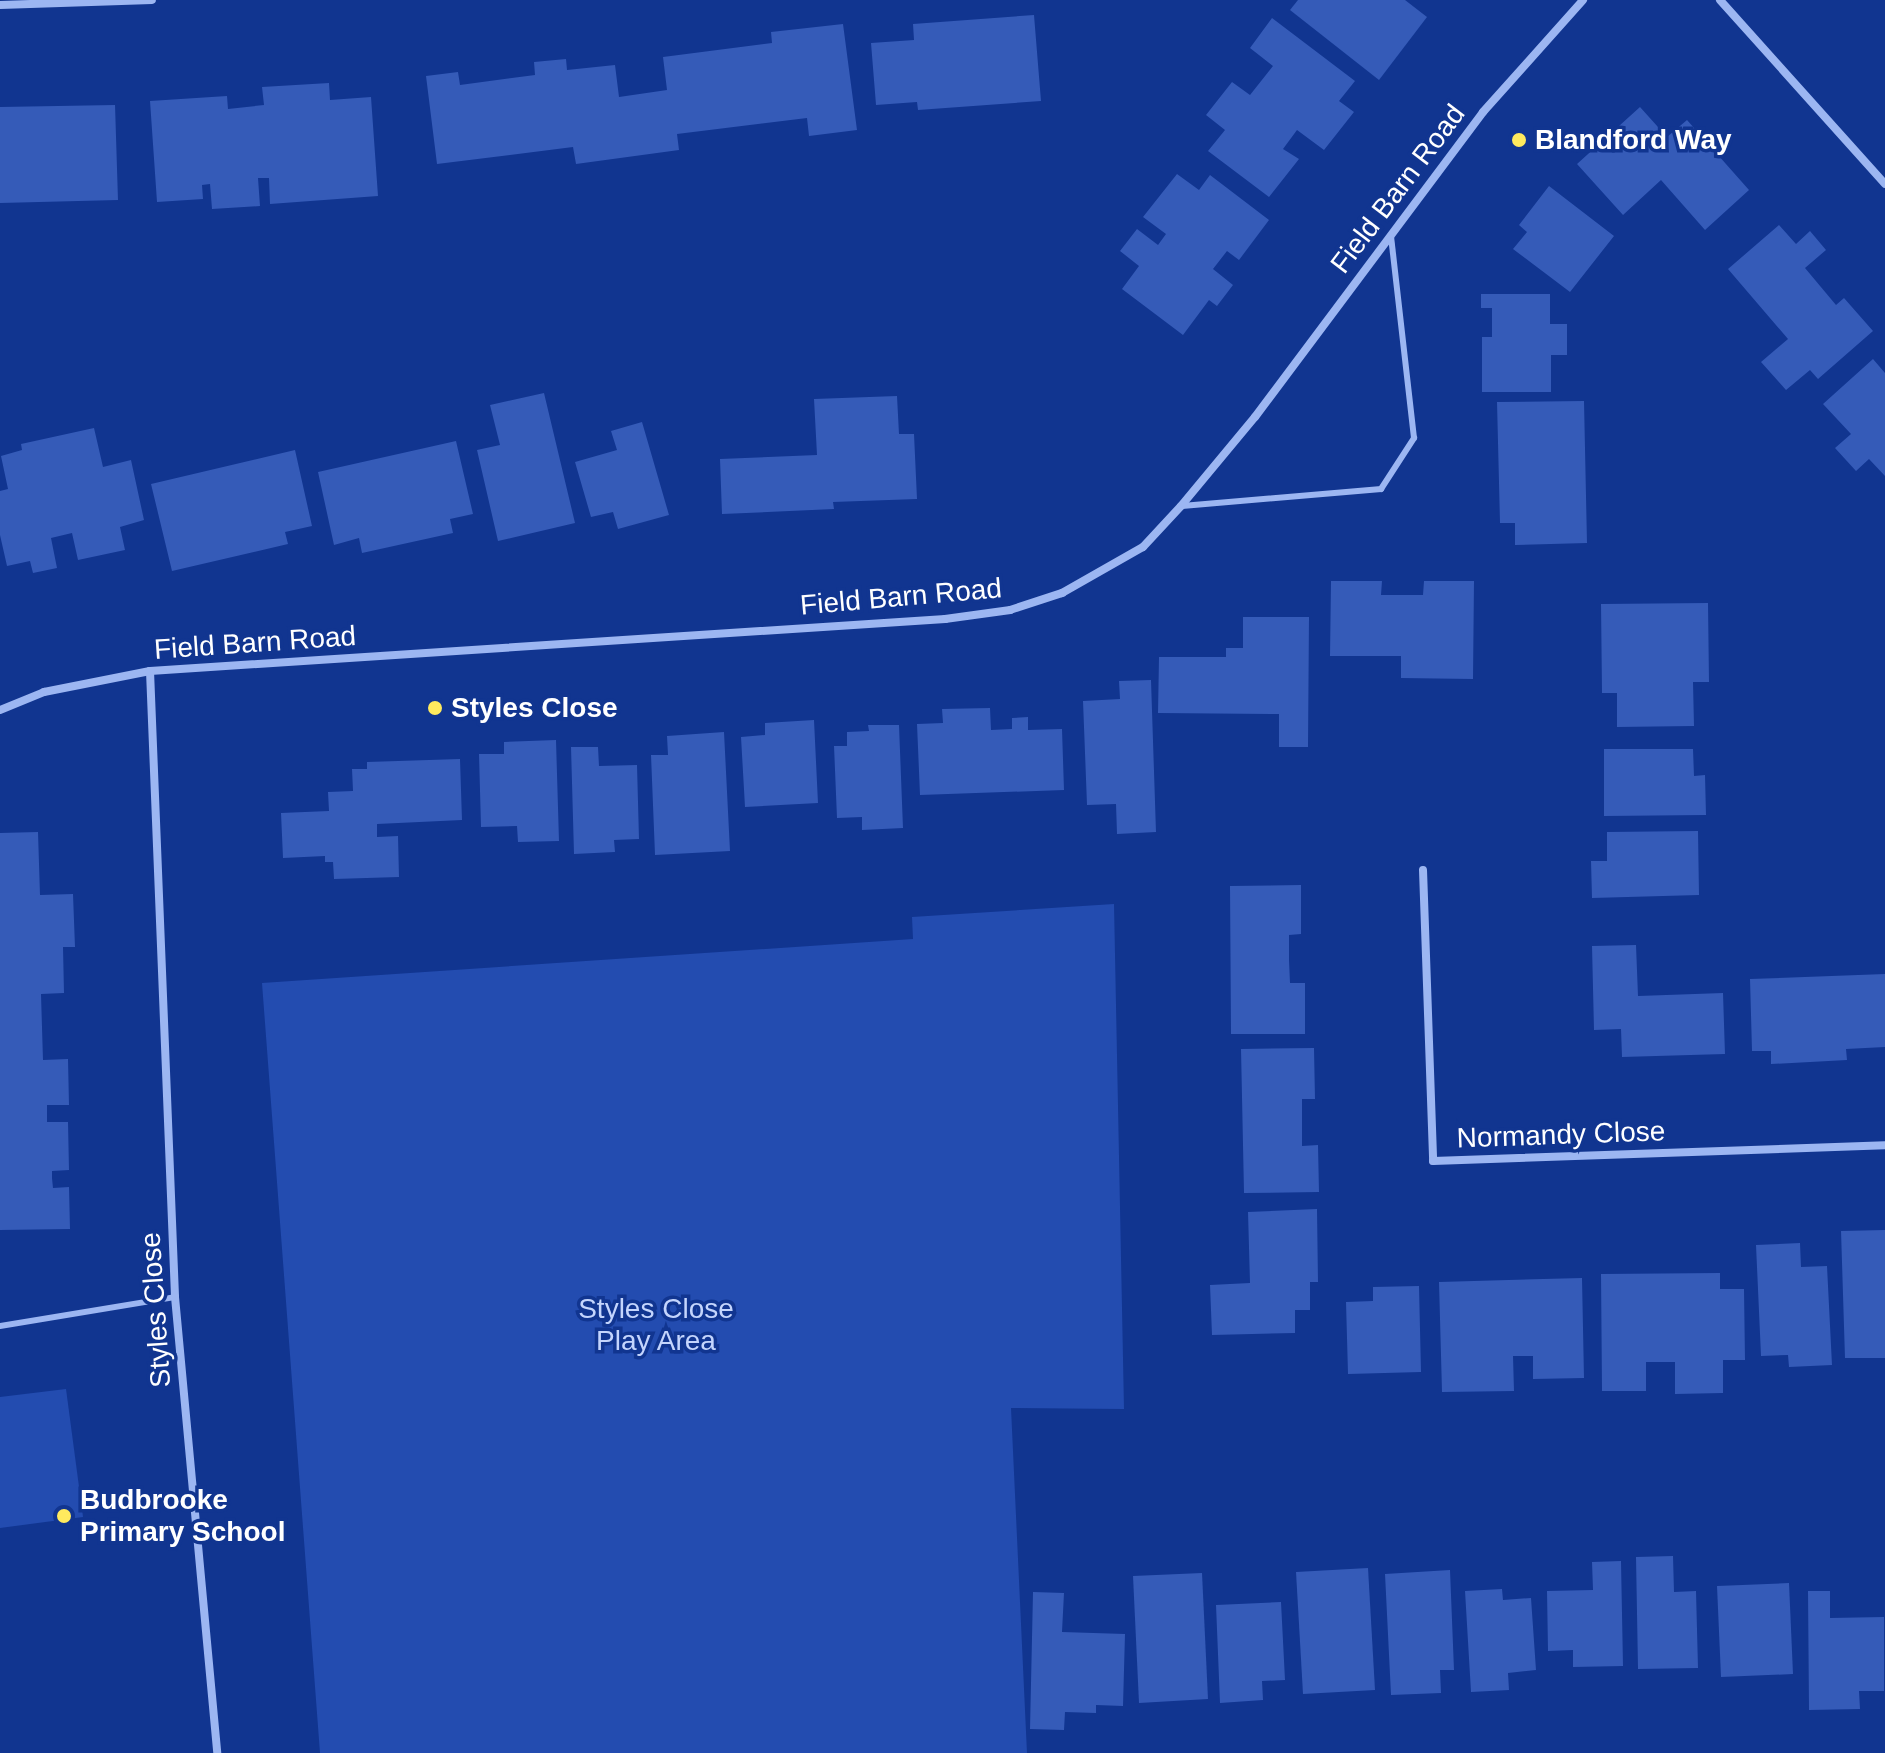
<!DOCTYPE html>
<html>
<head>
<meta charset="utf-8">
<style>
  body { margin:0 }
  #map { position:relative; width:1885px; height:1753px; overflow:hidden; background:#113590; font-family:Arial,sans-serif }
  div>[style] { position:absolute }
  .green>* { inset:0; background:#234cb0 }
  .building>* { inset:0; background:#355bb8 }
  .service>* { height:6px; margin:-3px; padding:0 3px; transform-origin:3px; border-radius:3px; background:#9cb6f2 }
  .minor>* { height:8px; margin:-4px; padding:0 4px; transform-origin:4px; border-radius:4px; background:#9cb6f2 }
  .dots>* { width:22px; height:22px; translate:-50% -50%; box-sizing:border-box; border:4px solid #113590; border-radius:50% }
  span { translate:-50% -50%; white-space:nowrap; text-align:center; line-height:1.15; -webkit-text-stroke:7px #113590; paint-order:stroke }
  .poi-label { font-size:28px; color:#fff; font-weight:700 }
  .left { translate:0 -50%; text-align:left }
  .street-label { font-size:28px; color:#fff }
  .park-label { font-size:28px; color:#c4d5fd }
</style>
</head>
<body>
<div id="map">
  <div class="green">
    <i style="clip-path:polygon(1114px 904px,1124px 1409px,1011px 1408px,1027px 1753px,320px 1753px,262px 983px,913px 939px,912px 917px)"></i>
    <i style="clip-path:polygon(66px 1389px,83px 1517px,0 1528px,0 1397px)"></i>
  </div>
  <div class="building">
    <i style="clip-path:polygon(1298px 0,1405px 0,1427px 17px,1379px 80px,1290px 10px)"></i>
    <i style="clip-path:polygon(1034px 15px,1041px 101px,918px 110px,917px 102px,876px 105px,871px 43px,914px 40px,913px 24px)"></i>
    <i style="clip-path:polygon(1272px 18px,1355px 81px,1339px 101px,1354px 112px,1324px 150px,1297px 130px,1283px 149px,1299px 159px,1269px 197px,1208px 151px,1225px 130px,1206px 115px,1232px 82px,1250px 95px,1273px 66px,1250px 48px)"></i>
    <i style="clip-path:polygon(843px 24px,857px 130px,809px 136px,807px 118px,677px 134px,679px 150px,576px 164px,573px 147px,437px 164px,426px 76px,458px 72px,460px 85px,535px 75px,534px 62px,566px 59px,567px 70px,615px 65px,619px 97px,667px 90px,663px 57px,772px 43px,771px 32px)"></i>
    <i style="clip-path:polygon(329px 83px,330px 100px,371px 97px,378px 196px,270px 204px,269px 178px,258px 178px,260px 206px,212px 209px,210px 184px,202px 185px,203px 199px,157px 202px,150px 101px,227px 96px,228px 109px,264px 105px,262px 87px)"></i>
    <i style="clip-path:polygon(115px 105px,118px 200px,0 203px,0 107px)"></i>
    <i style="clip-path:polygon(1640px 107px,1667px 137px,1687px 120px,1749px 190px,1705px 230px,1661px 180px,1623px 215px,1577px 164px)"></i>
    <i style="clip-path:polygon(1177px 174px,1199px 190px,1210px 175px,1269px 220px,1239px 260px,1227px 251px,1213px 269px,1233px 285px,1217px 306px,1209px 300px,1183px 335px,1122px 289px,1139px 266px,1120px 251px,1137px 229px,1158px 245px,1166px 234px,1143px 217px)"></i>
    <i style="clip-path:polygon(1549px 186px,1614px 236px,1570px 292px,1513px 249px,1527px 232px,1519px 225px)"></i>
    <i style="clip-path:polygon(1779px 225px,1796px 244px,1810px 231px,1826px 250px,1805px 268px,1836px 305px,1844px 298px,1873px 331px,1818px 379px,1810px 370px,1786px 390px,1761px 362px,1788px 339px,1728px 269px)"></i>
    <i style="clip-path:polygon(1481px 294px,1550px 294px,1550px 324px,1567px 324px,1567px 355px,1551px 355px,1551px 392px,1482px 392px,1482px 337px,1492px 337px,1492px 308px,1481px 308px)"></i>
    <i style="clip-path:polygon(1873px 359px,1885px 373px,1885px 476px,1869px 459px,1856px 471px,1835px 448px,1851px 434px,1823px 404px)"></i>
    <i style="clip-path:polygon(544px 393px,575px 523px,498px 541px,477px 450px,500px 445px,490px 405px)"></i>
    <i style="clip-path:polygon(897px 396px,899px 434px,914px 434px,917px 499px,833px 502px,834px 509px,722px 514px,720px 459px,817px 455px,814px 399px)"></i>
    <i style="clip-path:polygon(1584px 401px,1587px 543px,1515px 545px,1515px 523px,1500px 523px,1497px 402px)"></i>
    <i style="clip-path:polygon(642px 422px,669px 515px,618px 529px,613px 512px,591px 517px,575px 462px,617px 450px,611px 431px)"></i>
    <i style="clip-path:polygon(94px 428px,103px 467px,131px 460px,144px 520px,120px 527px,125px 550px,78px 560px,72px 533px,51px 538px,57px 568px,33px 573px,30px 561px,7px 566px,0 535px,0 491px,8px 489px,1px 456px,22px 450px,21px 444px)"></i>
    <i style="clip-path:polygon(456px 441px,473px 514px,450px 519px,453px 533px,362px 553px,359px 538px,334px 545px,318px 472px)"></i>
    <i style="clip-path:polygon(295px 450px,312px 526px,285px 532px,288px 544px,172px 571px,151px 484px)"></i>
    <i style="clip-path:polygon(1331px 581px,1382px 581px,1381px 595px,1423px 595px,1424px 581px,1474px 581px,1473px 679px,1401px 678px,1401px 656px,1330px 656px)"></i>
    <i style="clip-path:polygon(1708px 603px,1709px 682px,1693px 682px,1694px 726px,1617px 727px,1617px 693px,1602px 693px,1601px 604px)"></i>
    <i style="clip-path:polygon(1243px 617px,1309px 617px,1308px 747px,1279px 747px,1279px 714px,1158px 713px,1159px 657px,1226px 657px,1226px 648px,1243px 648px)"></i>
    <i style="clip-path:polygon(1151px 680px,1156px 832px,1117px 834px,1116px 804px,1087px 805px,1083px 701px,1120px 699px,1119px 681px)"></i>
    <i style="clip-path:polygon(990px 708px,991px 730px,1012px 729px,1012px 718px,1028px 717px,1028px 730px,1062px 729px,1064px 790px,920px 795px,917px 724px,943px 723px,942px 709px)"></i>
    <i style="clip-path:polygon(814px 720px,818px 803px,745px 807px,741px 737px,765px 735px,765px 723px)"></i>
    <i style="clip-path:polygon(868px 725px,899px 725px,903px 828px,862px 830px,862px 817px,837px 818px,834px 746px,847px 746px,847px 732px,869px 731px)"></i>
    <i style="clip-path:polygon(724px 732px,730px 851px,655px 855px,651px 755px,668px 755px,667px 736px)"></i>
    <i style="clip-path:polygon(556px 740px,559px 841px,518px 842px,517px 826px,481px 827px,479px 754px,504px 754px,504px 742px)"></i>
    <i style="clip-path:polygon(571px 747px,598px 747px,599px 766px,637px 765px,639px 839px,614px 840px,615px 852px,574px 854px)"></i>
    <i style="clip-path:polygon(1604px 749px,1693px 749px,1694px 776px,1705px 775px,1706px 815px,1604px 816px)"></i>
    <i style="clip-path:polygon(460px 759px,462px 820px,377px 824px,377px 837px,398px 836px,399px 877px,334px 879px,333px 862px,325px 862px,325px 856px,283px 858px,281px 813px,329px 811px,328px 792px,353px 791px,352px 769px,367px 769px,367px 762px)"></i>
    <i style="clip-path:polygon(1698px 831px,1699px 895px,1592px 898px,1591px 861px,1607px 861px,1607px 832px)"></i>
    <i style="clip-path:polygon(38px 832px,40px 895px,73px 894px,75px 947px,63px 947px,64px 993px,41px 994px,43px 1060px,68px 1059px,69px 1105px,47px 1105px,47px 1122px,68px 1122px,69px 1170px,52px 1171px,52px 1178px,53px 1188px,69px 1187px,70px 1229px,0 1230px,0 833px)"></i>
    <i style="clip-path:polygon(1301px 885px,1301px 934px,1289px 935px,1289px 960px,1290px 983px,1305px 983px,1305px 1034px,1231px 1034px,1230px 886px)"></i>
    <i style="clip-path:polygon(1636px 945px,1638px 996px,1723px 993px,1725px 1054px,1622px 1057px,1621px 1029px,1594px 1030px,1592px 946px)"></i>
    <i style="clip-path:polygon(1885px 974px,1885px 1047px,1846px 1049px,1847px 1060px,1771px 1064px,1771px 1051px,1752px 1051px,1750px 979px)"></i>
    <i style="clip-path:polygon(1314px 1048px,1315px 1099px,1302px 1099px,1302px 1146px,1318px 1145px,1319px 1192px,1244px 1193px,1241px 1049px)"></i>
    <i style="clip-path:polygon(1317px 1209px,1318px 1282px,1310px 1282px,1310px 1310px,1295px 1310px,1295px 1333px,1212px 1335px,1210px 1285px,1250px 1283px,1248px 1212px)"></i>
    <i style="clip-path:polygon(1885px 1230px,1885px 1358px,1845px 1358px,1841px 1231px)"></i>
    <i style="clip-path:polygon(1800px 1243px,1801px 1267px,1827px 1266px,1832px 1365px,1789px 1367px,1788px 1355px,1761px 1356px,1756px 1245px)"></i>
    <i style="clip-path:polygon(1720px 1273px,1720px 1289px,1744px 1289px,1745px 1360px,1723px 1360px,1723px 1393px,1675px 1394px,1675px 1362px,1646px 1362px,1646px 1391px,1602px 1391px,1601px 1274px)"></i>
    <i style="clip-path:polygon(1582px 1278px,1584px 1378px,1533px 1379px,1533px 1356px,1513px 1356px,1514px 1391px,1442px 1392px,1439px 1282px)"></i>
    <i style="clip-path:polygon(1419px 1286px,1421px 1372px,1348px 1374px,1346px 1302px,1373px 1301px,1373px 1287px)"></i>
    <i style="clip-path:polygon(1673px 1556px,1674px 1592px,1696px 1591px,1698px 1668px,1638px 1669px,1636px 1557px)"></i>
    <i style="clip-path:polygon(1621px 1561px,1623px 1666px,1573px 1667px,1573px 1650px,1548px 1651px,1547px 1591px,1593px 1590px,1592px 1562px)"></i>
    <i style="clip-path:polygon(1368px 1568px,1375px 1690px,1303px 1694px,1296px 1572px)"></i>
    <i style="clip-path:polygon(1450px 1570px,1454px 1670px,1440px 1670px,1441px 1693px,1391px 1695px,1385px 1574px)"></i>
    <i style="clip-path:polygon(1202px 1573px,1208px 1699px,1139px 1703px,1133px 1576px)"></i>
    <i style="clip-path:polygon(1789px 1583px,1793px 1674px,1721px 1677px,1717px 1586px)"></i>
    <i style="clip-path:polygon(1502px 1589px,1503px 1600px,1531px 1598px,1536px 1670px,1508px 1673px,1509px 1690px,1471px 1692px,1465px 1591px)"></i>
    <i style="clip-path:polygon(1808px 1591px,1830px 1591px,1830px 1618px,1884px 1617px,1884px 1691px,1859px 1691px,1860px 1709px,1809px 1710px)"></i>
    <i style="clip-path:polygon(1033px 1592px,1064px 1593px,1062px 1632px,1125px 1634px,1123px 1706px,1096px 1705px,1096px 1713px,1065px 1712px,1064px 1730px,1030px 1729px)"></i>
    <i style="clip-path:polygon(1281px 1602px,1285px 1680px,1262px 1681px,1263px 1700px,1220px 1703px,1216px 1605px)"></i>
  </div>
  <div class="service">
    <i style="left:1182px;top:506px;width:200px;rotate:-4.9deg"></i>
    <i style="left:1381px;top:489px;width:61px;rotate:-57.1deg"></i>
    <i style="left:1414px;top:438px;width:203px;rotate:-96.5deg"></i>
    <i style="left:0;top:1326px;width:177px;rotate:-9.4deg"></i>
  </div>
  <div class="minor">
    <i style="left:1720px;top:0;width:247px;rotate:48.1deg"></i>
    <i style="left:0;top:5px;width:152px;rotate:-1.9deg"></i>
    <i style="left:150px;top:671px;width:626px;rotate:87.71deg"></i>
    <i style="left:175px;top:1297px;width:458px;rotate:84.7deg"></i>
    <i style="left:0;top:710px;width:48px;rotate:-22.2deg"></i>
    <i style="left:44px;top:692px;width:108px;rotate:-11.2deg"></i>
    <i style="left:150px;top:671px;width:797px;rotate:-3.74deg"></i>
    <i style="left:945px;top:619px;width:66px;rotate:-7.9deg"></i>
    <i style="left:1010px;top:610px;width:55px;rotate:-18.1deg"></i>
    <i style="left:1062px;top:593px;width:93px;rotate:-29.6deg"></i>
    <i style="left:1143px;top:547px;width:56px;rotate:-47.2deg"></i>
    <i style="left:1181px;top:506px;width:116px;rotate:-50.3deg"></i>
    <i style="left:1255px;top:417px;width:381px;rotate:-53.2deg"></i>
    <i style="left:1483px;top:112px;width:150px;rotate:-48.2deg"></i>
    <i style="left:1423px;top:870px;width:291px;rotate:88deg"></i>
    <i style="left:1433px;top:1161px;width:452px;rotate:-2deg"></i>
  </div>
  <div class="dots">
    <i style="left:1519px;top:140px;background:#ffea5e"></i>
    <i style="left:435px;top:708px;background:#ffea5e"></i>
    <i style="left:64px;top:1516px;background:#ffea5e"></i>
  </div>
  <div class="poi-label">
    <span class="left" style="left:1535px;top:140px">Blandford Way</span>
    <span class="left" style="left:451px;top:708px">Styles Close</span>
    <span class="left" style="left:80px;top:1516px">Budbrooke<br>Primary School</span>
  </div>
  <div class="street-label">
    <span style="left:1398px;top:189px;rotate:-53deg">Field Barn Road</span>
    <span style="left:901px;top:597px;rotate:-5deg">Field Barn Road</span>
    <span style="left:255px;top:643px;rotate:-4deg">Field Barn Road</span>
    <span style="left:1561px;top:1135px;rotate:-2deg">Normandy Close</span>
    <span style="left:156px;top:1310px;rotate:-94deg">Styles Close</span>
  </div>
  <div class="park-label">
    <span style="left:656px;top:1325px">Styles Close<br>Play Area</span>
  </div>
</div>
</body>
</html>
